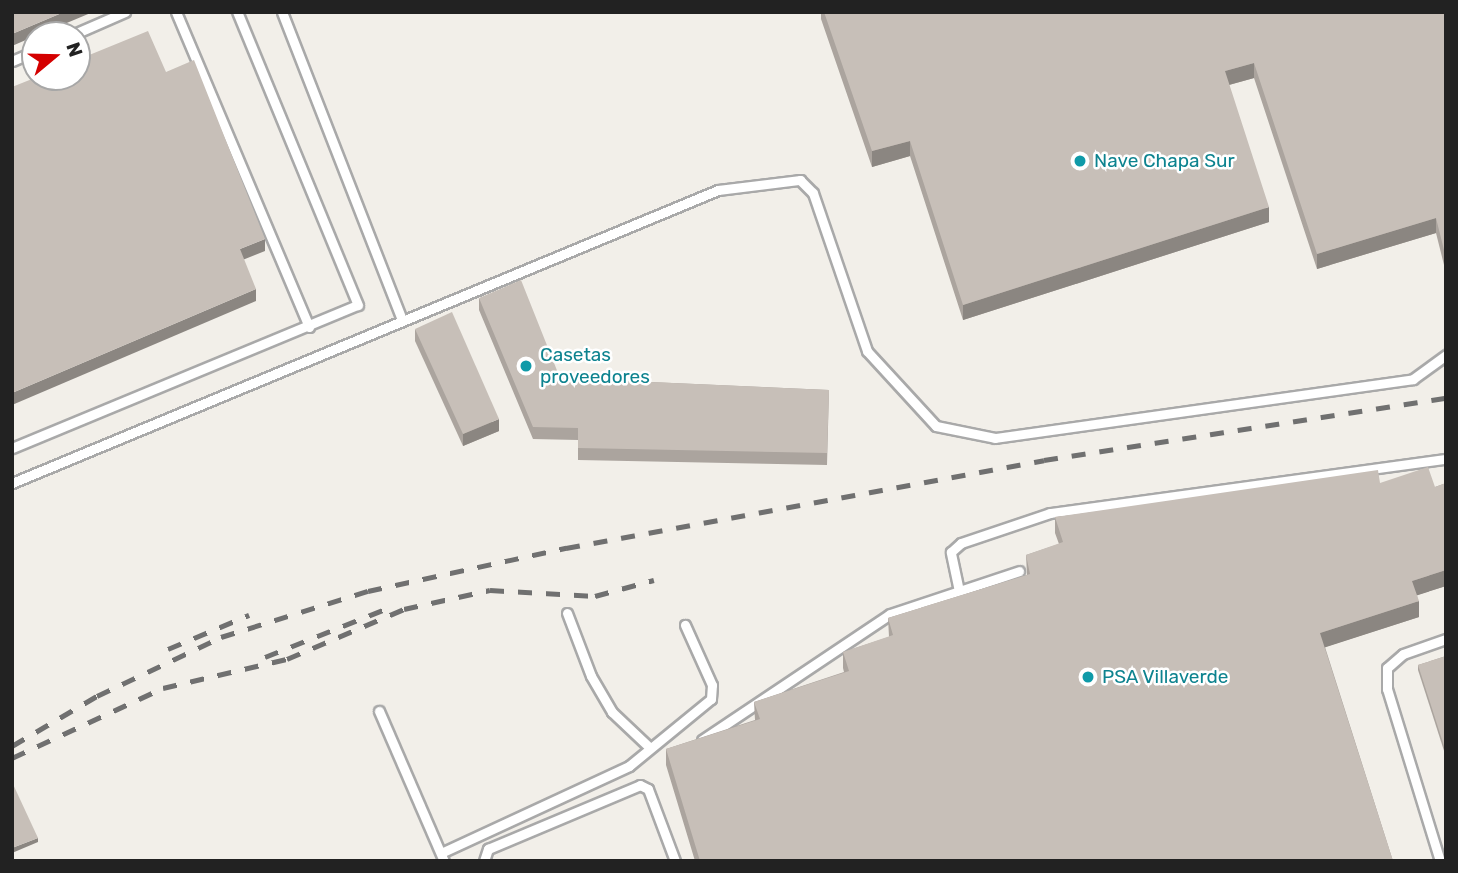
<!DOCTYPE html>
<html>
<head>
<meta charset="utf-8">
<style>
  body { margin:0 }
  #map { position:relative; width:1458px; height:873px; overflow:hidden; background:#f2efe9; font-family:Rubik,sans-serif }
  div>[style] { position:absolute }
  .roads { filter:drop-shadow(2px 0 #a9a9a9) drop-shadow(-2px 0 #a9a9a9) drop-shadow(0 2px #a9a9a9) drop-shadow(0 -2px #a9a9a9) }
  .lane>* { height:9px; margin:-4.5px; padding:0 4.5px; transform-origin:4.5px; border-radius:4.5px; background:#fff }
  .rail>* { height:5px; margin-top:-2.5px; transform-origin:0; background:repeating-linear-gradient(90deg,#707070 0 14px,transparent 0 28px) }
  .wall>* { inset:0; background:#aba49e }
  .shaded-wall>* { inset:0; background:#8b8681 }
  .building>* { inset:0; background:#c7bfb8 }
  .dots>* { width:19px; height:19px; translate:-50% -50%; box-sizing:border-box; border:4px solid #fff; border-radius:50% }
  span { translate:-50% -50%; white-space:nowrap; text-align:center; line-height:1.15; -webkit-text-stroke:5px #fff; paint-order:stroke }
  .culture-label { font-size:19px; color:#0d838f }
  .left { translate:0 -50%; text-align:left }
  .frame { position:absolute; inset:0; border:14px solid #222; pointer-events:none }
  .north { position:absolute; left:21px; top:21px; width:70px; height:70px; box-sizing:border-box; background:#fff; border:2px solid #a7a7a7; border-radius:50%; rotate:71deg; font-size:19px; font-weight:700; line-height:28px; text-align:center; color:#222 }
  .north::after { content:''; display:block; margin:auto; width:24px; height:32px; background:#d40000; clip-path:polygon(50% 0,100% 100%,50% 72%,0 100%) }
</style>
</head>
<body>
<div id="map">
  <div class="roads">
    <div class="lane">
      <i style="left:176px;top:12px;width:342px;rotate:67.1deg"></i>
      <i style="left:282px;top:12px;width:331px;rotate:68.7deg"></i>
      <i style="left:72px;top:35px;width:58px;rotate:-23.5deg"></i>
      <i style="left:12px;top:61px;width:25px;rotate:-23deg"></i>
      <i style="left:12px;top:448px;width:374px;rotate:-22.5deg"></i>
      <i style="left:358px;top:305px;width:317px;rotate:-112.4deg"></i>
      <i style="left:12px;top:483px;width:764px;rotate:-22.54deg"></i>
      <i style="left:718px;top:190px;width:83px;rotate:-7deg"></i>
      <i style="left:800px;top:180px;width:18px;rotate:45deg"></i>
      <i style="left:813px;top:193px;width:167px;rotate:71.1deg"></i>
      <i style="left:867px;top:351px;width:102px;rotate:47.4deg"></i>
      <i style="left:936px;top:426px;width:60px;rotate:11.5deg"></i>
      <i style="left:995px;top:438px;width:422px;rotate:-8deg"></i>
      <i style="left:1413px;top:379px;width:41px;rotate:-36deg"></i>
      <i style="left:959px;top:591px;width:40px;rotate:-102deg"></i>
      <i style="left:951px;top:552px;width:13px;rotate:-42deg"></i>
      <i style="left:961px;top:543px;width:94px;rotate:-18.6deg"></i>
      <i style="left:1050px;top:513px;width:400px;rotate:-7.8deg"></i>
      <i style="left:567px;top:613px;width:67px;rotate:69.1deg"></i>
      <i style="left:591px;top:676px;width:42px;rotate:59.7deg"></i>
      <i style="left:612px;top:712px;width:51px;rotate:43.4deg"></i>
      <i style="left:379px;top:711px;width:163px;rotate:66.6deg"></i>
      <i style="left:702px;top:740px;width:226px;rotate:-33.8deg"></i>
      <i style="left:890px;top:614px;width:136px;rotate:-18.4deg"></i>
      <i style="left:441px;top:853px;width:207px;rotate:-24.8deg"></i>
      <i style="left:629px;top:766px;width:106px;rotate:-39.3deg"></i>
      <i style="left:711px;top:699px;width:14px;rotate:-86deg"></i>
      <i style="left:712px;top:685px;width:66px;rotate:-114.2deg"></i>
      <i style="left:484px;top:861px;width:13px;rotate:-72deg"></i>
      <i style="left:488px;top:849px;width:165px;rotate:-22.8deg"></i>
      <i style="left:640px;top:785px;width:9px;rotate:27deg"></i>
      <i style="left:648px;top:789px;width:77px;rotate:69.4deg"></i>
      <i style="left:1440px;top:861px;width:180px;rotate:-107.1deg"></i>
      <i style="left:1387px;top:689px;width:21px;rotate:-90deg"></i>
      <i style="left:1387px;top:668px;width:21px;rotate:-41deg"></i>
      <i style="left:1403px;top:654px;width:46px;rotate:-19.2deg"></i>
    </div>
  </div>
  <div class="rail">
    <i style="left:168px;top:649px;width:88px;rotate:-22.8deg"></i>
    <i style="left:265px;top:657px;width:132px;rotate:-21.7deg"></i>
    <i style="left:12px;top:746px;width:99px;rotate:-30.5deg"></i>
    <i style="left:97px;top:696px;width:137px;rotate:-25.4deg"></i>
    <i style="left:221px;top:637px;width:154px;rotate:-17.4deg"></i>
    <i style="left:368px;top:591px;width:203px;rotate:-12.3deg"></i>
    <i style="left:566px;top:548px;width:486px;rotate:-10.4deg"></i>
    <i style="left:1044px;top:460px;width:407px;rotate:-8.8deg"></i>
    <i style="left:12px;top:758px;width:166px;rotate:-24.9deg"></i>
    <i style="left:163px;top:688px;width:127px;rotate:-13.2deg"></i>
    <i style="left:287px;top:659px;width:127px;rotate:-23.1deg"></i>
    <i style="left:404px;top:609px;width:88px;rotate:-12.5deg"></i>
    <i style="left:490px;top:590px;width:105px;rotate:3.3deg"></i>
    <i style="left:595px;top:596px;width:61px;rotate:-15.2deg"></i>
  </div>
  <div class="wall">
    <i style="clip-path:polygon(821px 12px,1446px 12px,1446px 265px,1444px 265px,1436px 233px,1317px 269px,1254px 78px,1229px 85px,1269px 222px,963px 320px,910px 156px,872px 167px,821px 19px)"></i>
    <i style="clip-path:polygon(479px 298px,560px 378px,829px 390px,827px 465px,578px 460px,578px 440px,533px 439px,479px 310px)"></i>
    <i style="clip-path:polygon(415px 329px,499px 431px,463px 446px,415px 341px)"></i>
    <i style="clip-path:polygon(1380px 483px,1435px 487px,1446px 483px,1446px 586px,1417px 595px,1419px 617px,1325px 647px,1393px 861px,695px 861px,666px 765px,666px 749px,755px 720px,754px 702px,844px 672px,843px 668px,843px 652px,889px 637px,888px 618px,1027px 575px,1026px 555px,1059px 544px,1055px 533px,1055px 517px)"></i>
    <i style="clip-path:polygon(1446px 656px,1446px 757px,1418px 670px,1418px 665px)"></i>
  </div>
  <div class="shaded-wall">
    <i style="clip-path:polygon(64px 12px,93px 12px,38px 35px,35px 35px,35px 36px,12px 46px,12px 34px)"></i>
    <i style="clip-path:polygon(1254px 63px,1254px 78px,1225px 86px,1225px 71px)"></i>
    <i style="clip-path:polygon(910px 141px,910px 156px,872px 167px,872px 151px)"></i>
    <i style="clip-path:polygon(1269px 207px,1269px 222px,963px 320px,963px 305px)"></i>
    <i style="clip-path:polygon(1436px 218px,1436px 233px,1317px 269px,1317px 254px)"></i>
    <i style="clip-path:polygon(265px 239px,265px 251px,240px 261px,240px 249px)"></i>
    <i style="clip-path:polygon(1444px 250px,1446px 250px,1446px 265px,1444px 265px)"></i>
    <i style="clip-path:polygon(256px 289px,256px 301px,12px 405px,12px 393px)"></i>
    <i style="clip-path:polygon(499px 419px,499px 431px,463px 446px,463px 434px)"></i>
    <i style="clip-path:polygon(1446px 570px,1446px 586px,1412px 597px,1412px 581px)"></i>
    <i style="clip-path:polygon(1419px 601px,1419px 617px,1320px 649px,1320px 633px)"></i>
    <i style="clip-path:polygon(38px 838px,38px 842px,12px 853px,12px 848px)"></i>
  </div>
  <div class="building">
    <i style="clip-path:polygon(12px 12px,64px 12px,12px 34px)"></i>
    <i style="clip-path:polygon(824px 12px,1446px 12px,1446px 250px,1444px 250px,1436px 218px,1317px 254px,1254px 63px,1225px 71px,1269px 207px,963px 305px,910px 141px,872px 151px)"></i>
    <i style="clip-path:polygon(148px 31px,166px 72px,194px 60px,265px 239px,240px 249px,256px 289px,12px 393px,12px 87px,37px 77px,77px 77px,77px 60px)"></i>
    <i style="clip-path:polygon(521px 280px,560px 378px,829px 390px,827px 453px,578px 448px,578px 428px,533px 427px,479px 298px)"></i>
    <i style="clip-path:polygon(452px 312px,499px 419px,463px 434px,415px 329px)"></i>
    <i style="clip-path:polygon(1428px 467px,1435px 487px,1446px 483px,1446px 570px,1412px 581px,1419px 601px,1320px 633px,1393px 861px,700px 861px,666px 749px,760px 719px,754px 702px,849px 671px,843px 652px,893px 635px,888px 618px,1030px 574px,1026px 555px,1063px 542px,1055px 517px,1378px 470px,1380px 483px)"></i>
    <i style="clip-path:polygon(1446px 656px,1446px 752px,1418px 665px)"></i>
    <i style="clip-path:polygon(12px 782px,38px 838px,12px 848px)"></i>
  </div>
  <div class="dots">
    <i style="left:1080px;top:161px;background:#0f9aa8"></i>
    <i style="left:526px;top:366px;background:#0f9aa8"></i>
    <i style="left:1088px;top:677px;background:#0f9aa8"></i>
  </div>
  <div class="culture-label">
    <span class="left" style="left:1094px;top:161px">Nave Chapa Sur</span>
    <span class="left" style="left:540px;top:366px">Casetas<br>proveedores</span>
    <span class="left" style="left:1102px;top:677px">PSA Villaverde</span>
  </div>
  <div class="frame"></div>
  <div class="north">N</div>
</div>
</body>
</html>
